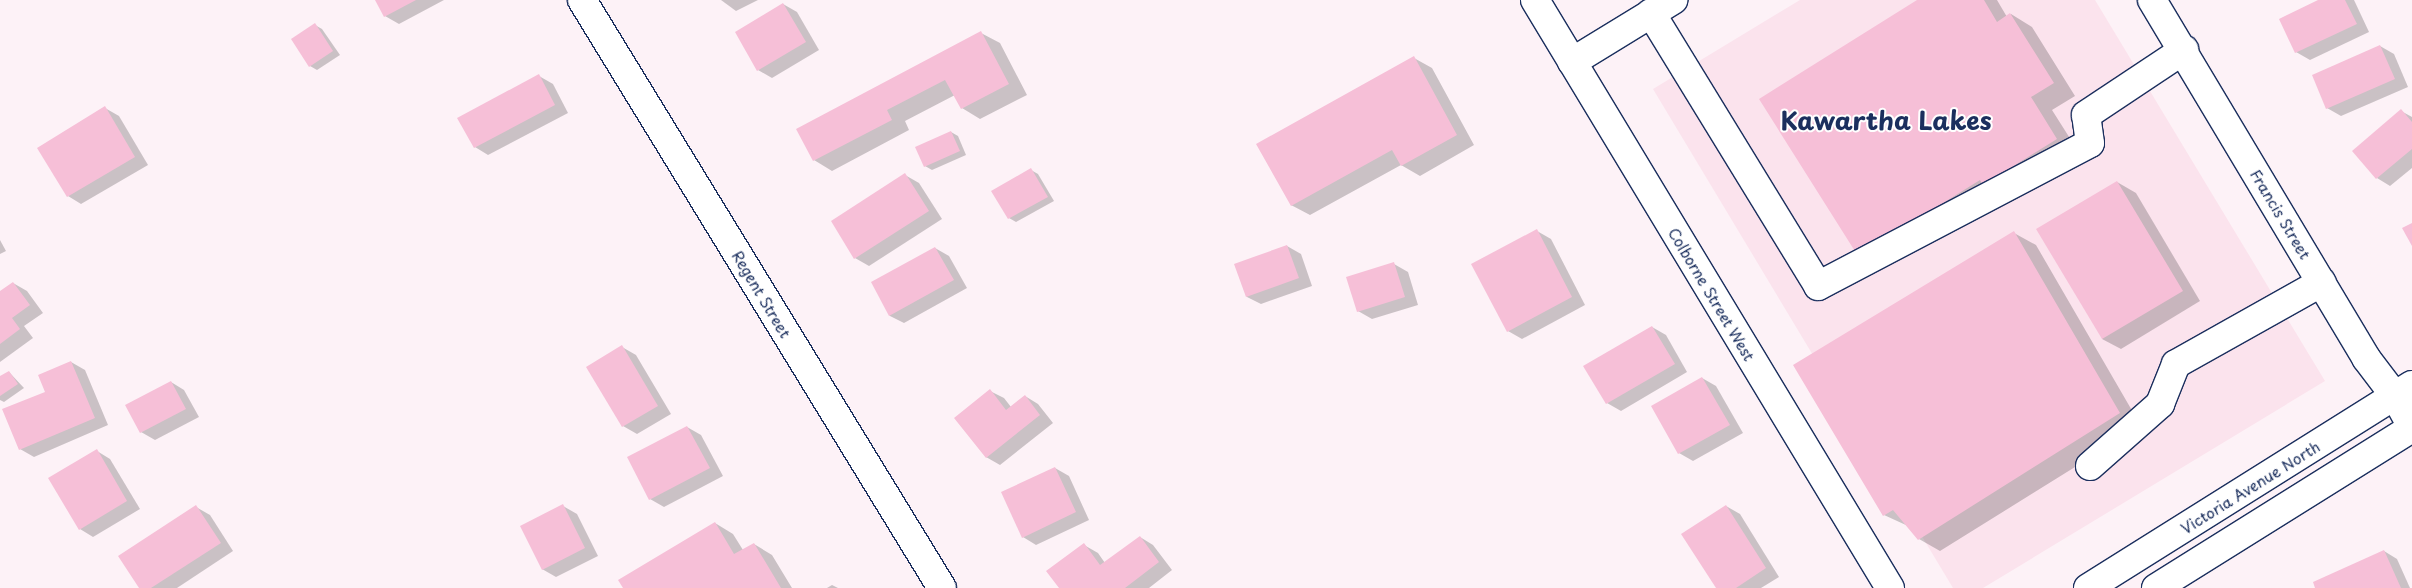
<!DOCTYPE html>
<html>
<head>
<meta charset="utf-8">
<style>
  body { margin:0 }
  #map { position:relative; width:2412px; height:588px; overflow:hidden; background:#fdf2f7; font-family:"Playpen Sans",sans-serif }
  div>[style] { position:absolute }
  .built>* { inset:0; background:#fbe3ed }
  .shadow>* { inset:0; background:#0003 }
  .building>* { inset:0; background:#f6bfd7 }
  .roads { filter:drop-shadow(1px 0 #1b2f5e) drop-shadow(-1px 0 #1b2f5e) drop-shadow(0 1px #1b2f5e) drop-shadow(0 -1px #1b2f5e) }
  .minor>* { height:28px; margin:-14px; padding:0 14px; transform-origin:14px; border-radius:14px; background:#fff }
  .major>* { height:28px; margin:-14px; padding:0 14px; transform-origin:14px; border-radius:14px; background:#fff }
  span { translate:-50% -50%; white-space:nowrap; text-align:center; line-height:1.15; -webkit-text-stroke:4px #fff; paint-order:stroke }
  .street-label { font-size:15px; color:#1b2f5e }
  .town-label { font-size:25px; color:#1b2f5e; font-weight:700 }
</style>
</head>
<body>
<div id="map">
  <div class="built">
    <i style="clip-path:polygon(1800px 0,2095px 0,2325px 381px,1983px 588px,1953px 588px,1653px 89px)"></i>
  </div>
  <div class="shadow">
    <i style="clip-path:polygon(377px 0,444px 0,399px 24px,385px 16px)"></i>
    <i style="clip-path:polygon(721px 0,758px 0,736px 11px)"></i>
    <i style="clip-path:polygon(1919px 0,1997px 0,2007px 17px,2011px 14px,2032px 27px,2075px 96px,2052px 110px,2078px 151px,1880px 268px)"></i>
    <i style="clip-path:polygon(2321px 0,2354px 0,2369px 32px,2310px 60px,2296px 52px)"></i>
    <i style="clip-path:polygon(783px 4px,797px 12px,819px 50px,772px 78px,758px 70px)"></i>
    <i style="clip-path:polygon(315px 25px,322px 29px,340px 55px,317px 70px,310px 66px)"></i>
    <i style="clip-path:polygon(981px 33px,1000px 43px,1027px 95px,980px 119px,962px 108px,955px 95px,905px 121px,909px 130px,832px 171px,814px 160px)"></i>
    <i style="clip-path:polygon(2380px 46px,2394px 54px,2408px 87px,2341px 116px,2327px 108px)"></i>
    <i style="clip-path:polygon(1414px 58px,1432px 68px,1474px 145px,1420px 176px,1401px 165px,1310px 215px,1291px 205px)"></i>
    <i style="clip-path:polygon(539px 76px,553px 84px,568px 113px,488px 155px,475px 147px)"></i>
    <i style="clip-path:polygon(105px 108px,119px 116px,148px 165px,81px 204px,68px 196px)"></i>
    <i style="clip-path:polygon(2401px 111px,2412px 117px,2412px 168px,2390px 186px,2377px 178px)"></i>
    <i style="clip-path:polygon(951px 132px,958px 136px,966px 155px,932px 170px,925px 166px)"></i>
    <i style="clip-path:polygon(1031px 170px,1038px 174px,1054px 201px,1016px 222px,1009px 218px)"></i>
    <i style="clip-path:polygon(905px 175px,919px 183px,942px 219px,869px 266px,855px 258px)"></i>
    <i style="clip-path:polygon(2117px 182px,2136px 193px,2200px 301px,2121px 349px,2102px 339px)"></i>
    <i style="clip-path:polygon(1537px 231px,1551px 239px,1585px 305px,1522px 339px,1508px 331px)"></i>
    <i style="clip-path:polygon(2014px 233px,2036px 245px,2141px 426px,1940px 551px,1919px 539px,1908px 526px,1884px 515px)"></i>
    <i style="clip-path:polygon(0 240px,6px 251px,0 254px)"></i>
    <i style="clip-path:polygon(1287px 246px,1301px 254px,1312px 286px,1261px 304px,1247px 297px,1236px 265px)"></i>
    <i style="clip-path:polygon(935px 248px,949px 256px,967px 288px,904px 323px,890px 316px,873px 283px)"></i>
    <i style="clip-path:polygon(1394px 264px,1408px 272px,1418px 305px,1372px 319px,1358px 311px)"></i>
    <i style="clip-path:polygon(13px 283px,27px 291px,43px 313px,24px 326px,33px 338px,0 362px,0 292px)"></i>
    <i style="clip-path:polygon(1652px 327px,1666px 335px,1687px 372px,1621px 411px,1607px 403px)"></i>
    <i style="clip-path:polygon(622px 347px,636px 355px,671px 414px,637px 434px,623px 426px,588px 367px)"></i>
    <i style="clip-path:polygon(71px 362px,85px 370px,108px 425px,34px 457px,20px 449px,47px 392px)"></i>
    <i style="clip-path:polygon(9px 372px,24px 388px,4px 402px,0 400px,0 378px)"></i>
    <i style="clip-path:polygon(1702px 378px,1716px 386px,1743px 433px,1693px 461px,1679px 453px)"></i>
    <i style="clip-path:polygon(171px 382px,184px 390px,199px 417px,155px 440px,141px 432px)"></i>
    <i style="clip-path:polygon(990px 391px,1004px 398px,1011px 407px,1025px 396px,1038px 404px,1053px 423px,1000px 465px,986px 457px)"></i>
    <i style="clip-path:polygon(687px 427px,701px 435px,723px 476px,664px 507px,650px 499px)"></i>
    <i style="clip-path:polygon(97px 451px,110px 459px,140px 509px,93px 537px,80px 529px)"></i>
    <i style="clip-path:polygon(1055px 468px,1069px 476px,1089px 520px,1036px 545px,1023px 537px)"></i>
    <i style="clip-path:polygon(563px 506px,577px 514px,598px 556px,556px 577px,542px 569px)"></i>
    <i style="clip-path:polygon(1726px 506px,1740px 514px,1779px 577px,1761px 588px,1718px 588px)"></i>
    <i style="clip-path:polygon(196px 507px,210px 515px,233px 551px,177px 588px,140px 588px)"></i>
    <i style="clip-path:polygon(715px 523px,733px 534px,743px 550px,754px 544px,772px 555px,792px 588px,624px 588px)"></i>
    <i style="clip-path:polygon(1140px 537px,1153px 545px,1172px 570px,1149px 588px,1060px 588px,1084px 545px,1098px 553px,1105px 563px)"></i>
    <i style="clip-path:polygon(2384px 551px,2397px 559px,2410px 588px,2317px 588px)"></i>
    <i style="clip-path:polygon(832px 585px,838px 588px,827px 588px)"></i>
  </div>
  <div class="building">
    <i style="clip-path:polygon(375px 0,416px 0,384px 17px)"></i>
    <i style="clip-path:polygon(1917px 0,1984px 0,1997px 22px,2010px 13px,2054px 83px,2031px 97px,2057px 139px,1983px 185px,1980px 180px,1858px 256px,1759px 99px)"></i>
    <i style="clip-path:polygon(2318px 0,2345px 0,2357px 24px,2295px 53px,2279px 19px)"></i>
    <i style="clip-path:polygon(783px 3px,806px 42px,757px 71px,735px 32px)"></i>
    <i style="clip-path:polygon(315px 23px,333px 51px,309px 67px,291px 39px)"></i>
    <i style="clip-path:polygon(981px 31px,1009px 84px,961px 109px,945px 80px,887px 110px,892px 120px,813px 161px,796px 129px)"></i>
    <i style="clip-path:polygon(2380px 45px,2395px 79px,2326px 109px,2312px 75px)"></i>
    <i style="clip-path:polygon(1414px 56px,1457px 135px,1401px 166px,1392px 150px,1291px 206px,1256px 144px)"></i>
    <i style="clip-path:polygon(539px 74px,555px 105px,474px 148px,457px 118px)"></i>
    <i style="clip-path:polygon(105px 106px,135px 157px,67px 197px,37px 148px)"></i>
    <i style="clip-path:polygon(2401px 109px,2412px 122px,2412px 149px,2376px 179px,2352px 151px)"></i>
    <i style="clip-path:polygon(951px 131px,960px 151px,924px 167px,915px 147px)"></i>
    <i style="clip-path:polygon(1031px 168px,1048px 197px,1008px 219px,991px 191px)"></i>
    <i style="clip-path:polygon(905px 173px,929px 211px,854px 259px,831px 221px)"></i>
    <i style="clip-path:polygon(2117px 181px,2183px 291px,2102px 339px,2036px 229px)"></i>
    <i style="clip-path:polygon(2412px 223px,2412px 246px,2402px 228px)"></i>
    <i style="clip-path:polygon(1537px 229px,1572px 297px,1507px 332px,1471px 264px)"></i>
    <i style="clip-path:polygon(2014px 231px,2120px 413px,1918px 540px,1893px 510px,1883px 516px,1793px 365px)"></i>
    <i style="clip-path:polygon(1287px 245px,1299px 278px,1246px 297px,1234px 264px)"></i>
    <i style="clip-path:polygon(935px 247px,954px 280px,889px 316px,871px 282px)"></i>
    <i style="clip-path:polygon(1394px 262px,1405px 297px,1357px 312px,1346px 277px)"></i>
    <i style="clip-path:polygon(13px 282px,30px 305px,12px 318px,20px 329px,0 344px,0 291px)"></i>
    <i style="clip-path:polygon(1652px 326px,1675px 364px,1606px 404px,1583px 366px)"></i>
    <i style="clip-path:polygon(622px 345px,658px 406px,622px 427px,586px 367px)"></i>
    <i style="clip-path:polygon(71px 361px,95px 418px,19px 450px,2px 409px,45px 392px,38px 375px)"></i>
    <i style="clip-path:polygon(9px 371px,18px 384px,0 396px,0 376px)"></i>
    <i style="clip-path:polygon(1702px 377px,1730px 425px,1678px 454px,1651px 406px)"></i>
    <i style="clip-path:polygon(171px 381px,186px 409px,140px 433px,125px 405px)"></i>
    <i style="clip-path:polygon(990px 389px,1006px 410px,1025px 395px,1040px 415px,986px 458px,954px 418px)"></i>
    <i style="clip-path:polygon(687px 426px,710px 468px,649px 500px,627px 457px)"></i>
    <i style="clip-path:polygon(97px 449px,127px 501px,79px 530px,48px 478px)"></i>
    <i style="clip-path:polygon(1055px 467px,1076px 512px,1022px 538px,1001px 492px)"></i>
    <i style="clip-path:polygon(563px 504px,585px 548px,542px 570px,520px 526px)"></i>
    <i style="clip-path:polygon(196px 505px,221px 543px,151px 588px,139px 588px,118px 556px)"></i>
    <i style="clip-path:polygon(1726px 505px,1766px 568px,1736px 588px,1716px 588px,1681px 534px)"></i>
    <i style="clip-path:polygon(715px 522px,734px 554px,754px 543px,781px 588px,623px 588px,618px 580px)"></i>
    <i style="clip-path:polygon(1140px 536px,1159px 562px,1125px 588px,1059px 588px,1046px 571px,1084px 543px,1100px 565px)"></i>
    <i style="clip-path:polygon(2384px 550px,2401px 588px,2315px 588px,2313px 582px)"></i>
  </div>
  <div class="roads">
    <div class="minor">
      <i style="left:582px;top:0;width:689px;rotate:58.52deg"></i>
      <i style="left:2152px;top:0;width:417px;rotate:59.1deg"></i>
      <i style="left:2366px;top:358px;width:48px;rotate:52.7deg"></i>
      <i style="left:2395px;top:396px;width:35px;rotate:61deg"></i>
      <i style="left:1651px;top:13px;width:320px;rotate:58.5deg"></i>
      <i style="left:1818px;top:286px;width:307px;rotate:-27.7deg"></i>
      <i style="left:2090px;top:143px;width:28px;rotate:-98deg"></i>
      <i style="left:2086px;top:115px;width:118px;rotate:-33.6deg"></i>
      <i style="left:1572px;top:62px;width:119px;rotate:-31.5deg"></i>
      <i style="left:2090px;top:466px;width:94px;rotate:-41.5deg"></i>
      <i style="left:2160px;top:404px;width:43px;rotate:-68.2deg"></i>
      <i style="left:2176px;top:364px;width:167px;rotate:-29.3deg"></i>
      <i style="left:2088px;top:588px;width:382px;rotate:-32.1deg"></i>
      <i style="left:2156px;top:588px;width:302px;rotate:-32deg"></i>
    </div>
    <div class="major">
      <i style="left:1535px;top:0;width:687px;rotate:58.88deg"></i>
    </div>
  </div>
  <div class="street-label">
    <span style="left:2281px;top:214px;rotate:59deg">Francis Street</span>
    <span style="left:762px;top:294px;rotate:59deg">Regent Street</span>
    <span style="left:1712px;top:294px;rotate:59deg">Colborne Street West</span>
    <span style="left:2250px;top:487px;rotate:-32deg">Victoria Avenue North</span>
  </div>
  <div class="town-label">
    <span style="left:1886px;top:120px">Kawartha Lakes</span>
  </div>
</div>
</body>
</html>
